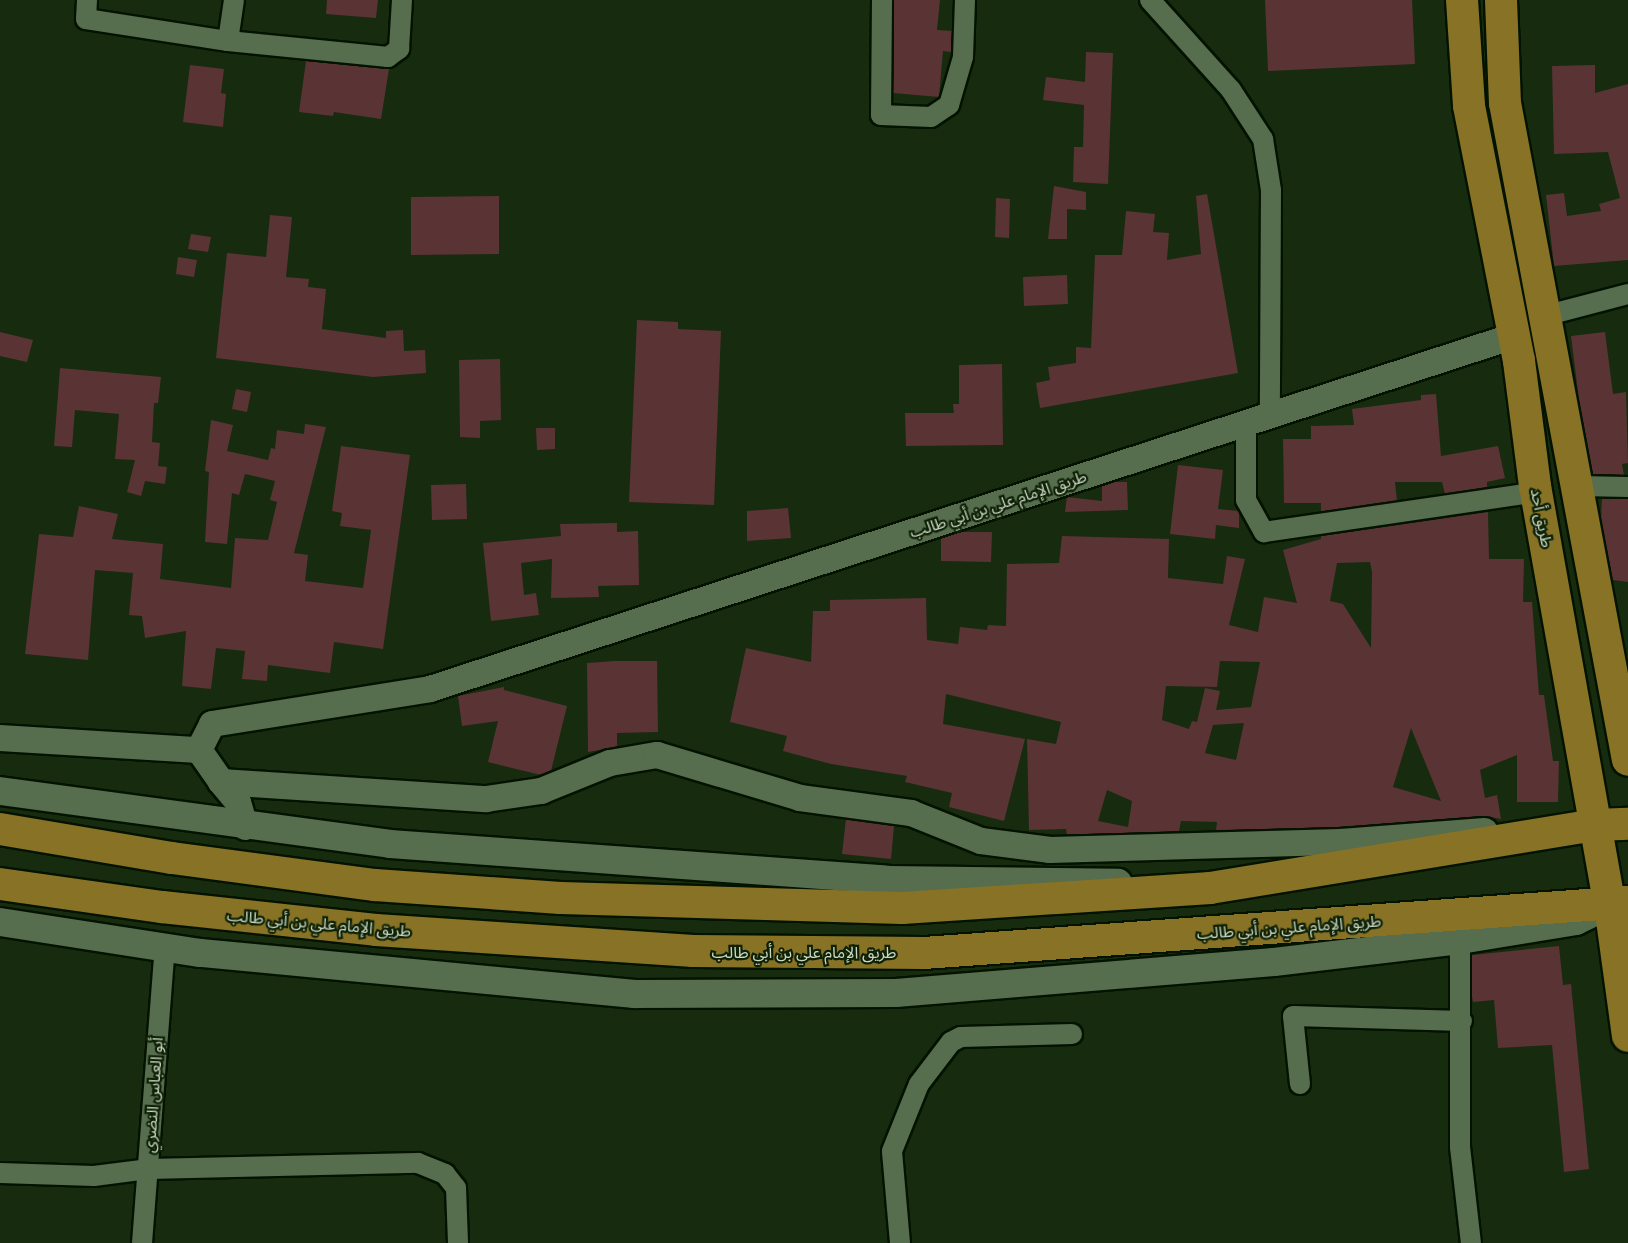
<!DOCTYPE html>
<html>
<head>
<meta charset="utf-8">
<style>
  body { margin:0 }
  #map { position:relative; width:1628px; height:1243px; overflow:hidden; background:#172b0f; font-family:Merriweather,"Noto Sans Arabic",serif }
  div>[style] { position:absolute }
  .building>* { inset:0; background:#5a3335 }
  .roads { filter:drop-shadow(2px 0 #031300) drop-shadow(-2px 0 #031300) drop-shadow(0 2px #031300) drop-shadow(0 -2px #031300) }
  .minor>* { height:20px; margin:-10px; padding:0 10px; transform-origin:10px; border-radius:10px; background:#566d4e }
  .tertiary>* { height:26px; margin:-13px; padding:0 13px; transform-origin:13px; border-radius:13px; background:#566d4e }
  .secondary>* { height:28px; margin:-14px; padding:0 14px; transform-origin:14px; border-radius:14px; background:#566d4e }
  .primary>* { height:32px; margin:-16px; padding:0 16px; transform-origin:16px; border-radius:16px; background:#887225 }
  span { translate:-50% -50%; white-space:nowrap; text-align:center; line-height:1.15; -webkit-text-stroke:4.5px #0e2105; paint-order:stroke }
  .street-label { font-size:16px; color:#cad7c5 }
</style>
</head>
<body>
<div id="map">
  <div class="building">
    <i style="clip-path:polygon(327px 0,378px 0,376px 18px,326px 14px)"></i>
    <i style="clip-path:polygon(894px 0,940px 0,937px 30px,952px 31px,951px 52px,943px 51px,939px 97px,893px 93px)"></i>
    <i style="clip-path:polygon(1265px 0,1412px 0,1415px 64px,1268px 71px)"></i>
    <i style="clip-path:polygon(1086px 52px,1113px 53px,1108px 184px,1073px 182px,1074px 147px,1083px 147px,1084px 105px,1043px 100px,1046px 77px,1085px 82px)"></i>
    <i style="clip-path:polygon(306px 61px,389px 69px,381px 119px,334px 112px,333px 116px,299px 112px)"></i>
    <i style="clip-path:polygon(190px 65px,224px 69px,221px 93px,226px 94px,223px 127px,183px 122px)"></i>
    <i style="clip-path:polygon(1595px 65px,1595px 93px,1628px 84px,1628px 260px,1554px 266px,1546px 195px,1564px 193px,1567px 216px,1601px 211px,1599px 204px,1620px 198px,1608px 152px,1554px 154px,1552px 66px)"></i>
    <i style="clip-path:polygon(1054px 186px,1086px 192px,1086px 210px,1067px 209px,1067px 239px,1048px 239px)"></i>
    <i style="clip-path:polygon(1207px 194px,1238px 373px,1040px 408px,1036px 383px,1050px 380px,1048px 367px,1076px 363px,1076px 347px,1091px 348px,1095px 255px,1122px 255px,1126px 211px,1155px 214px,1153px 232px,1169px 233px,1167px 260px,1201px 254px,1196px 196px)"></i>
    <i style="clip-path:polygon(499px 196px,499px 254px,411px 255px,411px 197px)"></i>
    <i style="clip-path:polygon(996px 198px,1010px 199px,1009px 238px,995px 237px)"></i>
    <i style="clip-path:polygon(270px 215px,292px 217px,286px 277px,309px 279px,308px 287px,326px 289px,322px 329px,386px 338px,386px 331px,403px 330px,404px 351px,425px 350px,426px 373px,373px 377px,216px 358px,227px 253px,266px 257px)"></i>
    <i style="clip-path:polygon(191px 234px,211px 237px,208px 252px,188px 249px)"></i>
    <i style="clip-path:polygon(178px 257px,197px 260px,194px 277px,176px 274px)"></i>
    <i style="clip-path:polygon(1067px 275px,1068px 304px,1024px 306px,1023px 277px)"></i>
    <i style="clip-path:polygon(637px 320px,678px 322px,678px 329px,721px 331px,714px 505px,629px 502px)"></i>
    <i style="clip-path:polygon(0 332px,33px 340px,27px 362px,0 356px)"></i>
    <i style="clip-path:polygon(1605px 332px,1613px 394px,1626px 392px,1628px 463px,1622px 464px,1624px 475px,1593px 474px,1579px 400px,1571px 336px)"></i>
    <i style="clip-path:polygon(500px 359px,501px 420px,480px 421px,480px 438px,460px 437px,459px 360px)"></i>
    <i style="clip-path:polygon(1002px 364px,1003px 445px,906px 446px,905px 413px,954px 413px,953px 404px,959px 404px,959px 365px)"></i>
    <i style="clip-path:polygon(60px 368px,161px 377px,158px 403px,154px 403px,152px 442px,160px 443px,158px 466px,167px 467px,165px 484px,145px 481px,141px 496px,127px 492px,135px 460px,115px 459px,119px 414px,75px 410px,72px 447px,54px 446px)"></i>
    <i style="clip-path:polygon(236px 389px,251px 392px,247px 412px,232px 409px)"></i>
    <i style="clip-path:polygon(1436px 394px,1441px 456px,1498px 446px,1505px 478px,1487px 482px,1487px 487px,1445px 494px,1442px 482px,1395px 482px,1397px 501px,1321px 512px,1321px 503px,1284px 503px,1283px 439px,1311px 439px,1311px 426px,1354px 425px,1352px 409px,1421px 400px,1421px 395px)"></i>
    <i style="clip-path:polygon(211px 420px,233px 425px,227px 451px,268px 460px,271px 448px,275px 449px,277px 430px,304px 434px,305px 424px,326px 427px,294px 553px,308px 555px,305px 581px,363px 588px,371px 530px,340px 526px,342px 513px,332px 511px,341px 446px,410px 455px,383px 649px,334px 642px,330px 673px,268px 665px,267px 681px,242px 679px,245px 651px,216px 648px,211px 689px,182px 686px,186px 631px,145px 638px,142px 616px,129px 615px,133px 573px,95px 570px,88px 660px,25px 654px,39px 534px,73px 537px,79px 506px,118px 514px,112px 539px,163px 544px,160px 579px,231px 588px,235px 538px,268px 540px,277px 502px,270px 500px,275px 481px,245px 474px,239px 495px,232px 493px,227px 544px,205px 542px,209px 472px,205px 471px)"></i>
    <i style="clip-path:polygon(536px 428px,555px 428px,555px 449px,537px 450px)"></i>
    <i style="clip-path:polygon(1178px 465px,1223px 470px,1218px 509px,1239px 511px,1239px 528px,1216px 525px,1215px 539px,1170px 534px)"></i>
    <i style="clip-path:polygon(1114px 482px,1127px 482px,1128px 510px,1065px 512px,1067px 497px,1102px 501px,1102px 486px)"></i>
    <i style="clip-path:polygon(466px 484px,467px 519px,432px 520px,431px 485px)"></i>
    <i style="clip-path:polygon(1602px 498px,1628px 499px,1628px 582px,1613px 580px,1601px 520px)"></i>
    <i style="clip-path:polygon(788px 508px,791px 538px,747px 541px,747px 511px)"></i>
    <i style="clip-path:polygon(evenodd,1488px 512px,1489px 559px,1524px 559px,1523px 602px,1532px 602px,1539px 695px,1544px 695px,1553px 761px,1559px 761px,1558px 802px,1517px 802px,1517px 755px,1480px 770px,1485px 798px,1497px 795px,1501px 819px,1484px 816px,1340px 827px,1216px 830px,1217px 822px,1181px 821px,1179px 831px,1067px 835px,1066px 829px,1029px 830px,1027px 739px,1056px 744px,1061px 722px,946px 694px,943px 724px,1025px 739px,1004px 821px,949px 807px,952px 793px,905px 782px,907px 776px,831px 764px,783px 751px,787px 736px,730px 722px,746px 648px,811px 662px,813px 611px,830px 611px,830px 600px,926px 598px,927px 640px,958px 644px,960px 627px,987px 630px,988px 625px,1006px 626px,1007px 564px,1059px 563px,1062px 536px,1169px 539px,1168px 578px,1223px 584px,1227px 556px,1245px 559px,1229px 625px,1258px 632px,1264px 597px,1297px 603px,1283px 550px,1321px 539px,1321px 536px,1488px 512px,1370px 562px,1372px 572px,1371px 648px,1343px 604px,1330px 601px,1337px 563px,1370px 562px,1488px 512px,1220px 661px,1260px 662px,1251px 707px,1216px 710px,1220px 691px,1205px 688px,1197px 722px,1192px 721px,1189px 729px,1162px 720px,1166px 686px,1217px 687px,1220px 661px,1488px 512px,1244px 723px,1236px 760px,1205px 753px,1213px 725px,1244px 723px,1488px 512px,1411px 728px,1441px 801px,1393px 787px,1411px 728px,1488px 512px,1107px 790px,1132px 801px,1128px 827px,1098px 821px,1107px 790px)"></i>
    <i style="clip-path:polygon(617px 523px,617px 532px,638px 531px,639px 585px,598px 586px,599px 597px,551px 598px,552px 559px,521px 563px,524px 595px,536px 593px,539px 615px,491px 621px,483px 543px,561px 536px,560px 524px)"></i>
    <i style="clip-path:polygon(961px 532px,992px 532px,991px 562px,941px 561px,941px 538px)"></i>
    <i style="clip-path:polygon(615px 661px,657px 661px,658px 732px,617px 733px,617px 747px,588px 752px,587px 663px)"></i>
    <i style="clip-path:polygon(504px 687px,504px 690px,567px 706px,551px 771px,541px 775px,488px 762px,498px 721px,462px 726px,458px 696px)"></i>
    <i style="clip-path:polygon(846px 819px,894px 826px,891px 859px,842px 854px)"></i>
    <i style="clip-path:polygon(1559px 946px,1563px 985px,1571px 984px,1589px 1169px,1564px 1172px,1552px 1045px,1498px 1048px,1494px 1000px,1473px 1002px,1472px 997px,1472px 955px)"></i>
  </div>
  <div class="roads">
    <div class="minor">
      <i style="left:87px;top:0;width:19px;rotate:93deg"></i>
      <i style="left:86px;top:19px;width:144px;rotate:8.8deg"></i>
      <i style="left:228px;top:41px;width:161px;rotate:5.7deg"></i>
      <i style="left:388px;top:57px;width:14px;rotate:-36deg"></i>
      <i style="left:399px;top:49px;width:49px;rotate:-86.5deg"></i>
      <i style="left:882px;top:0;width:115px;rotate:90.5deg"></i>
      <i style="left:881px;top:115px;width:50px;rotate:2.3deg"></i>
      <i style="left:931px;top:117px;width:22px;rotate:-34deg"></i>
      <i style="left:949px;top:105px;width:50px;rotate:-73.7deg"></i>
      <i style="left:963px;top:57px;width:57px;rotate:-88deg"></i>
      <i style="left:1150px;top:0;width:121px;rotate:48deg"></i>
      <i style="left:1231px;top:90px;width:59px;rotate:56.9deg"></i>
      <i style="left:1263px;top:139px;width:52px;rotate:81.1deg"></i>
      <i style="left:1271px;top:190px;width:226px;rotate:90.3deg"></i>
      <i style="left:228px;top:41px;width:41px;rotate:-81.7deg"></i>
      <i style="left:1548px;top:315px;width:83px;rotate:-14.7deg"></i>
      <i style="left:1246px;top:424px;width:76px;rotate:90deg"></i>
      <i style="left:1246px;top:500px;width:37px;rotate:61deg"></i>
      <i style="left:1264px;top:532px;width:264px;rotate:-8.3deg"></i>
      <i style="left:1525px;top:494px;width:13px;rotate:-39deg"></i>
      <i style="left:1579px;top:486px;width:49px;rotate:1.2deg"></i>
      <i style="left:1460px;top:940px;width:207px;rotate:90deg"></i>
      <i style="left:1460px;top:1147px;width:97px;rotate:83.5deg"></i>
      <i style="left:1300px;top:1084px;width:68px;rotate:-95.9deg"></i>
      <i style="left:1293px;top:1016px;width:169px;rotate:1.7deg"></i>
      <i style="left:0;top:1173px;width:94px;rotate:1.8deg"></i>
      <i style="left:94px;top:1176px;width:54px;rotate:-7.4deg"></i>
      <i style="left:148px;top:1169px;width:270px;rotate:-1.3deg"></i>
      <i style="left:418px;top:1163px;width:29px;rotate:22deg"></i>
      <i style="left:445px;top:1174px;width:18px;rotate:52deg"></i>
      <i style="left:456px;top:1188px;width:55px;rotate:87.9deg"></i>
      <i style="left:142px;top:1243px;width:297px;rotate:-85.6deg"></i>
      <i style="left:900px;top:1243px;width:92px;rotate:-95deg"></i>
      <i style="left:892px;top:1151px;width:72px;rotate:-68.1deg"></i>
      <i style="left:919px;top:1084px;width:53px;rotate:-52.7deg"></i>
      <i style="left:951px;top:1042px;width:11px;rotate:-27deg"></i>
      <i style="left:961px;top:1037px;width:111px;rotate:-1.5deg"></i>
    </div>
    <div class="tertiary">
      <i style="left:0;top:738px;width:199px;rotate:3.5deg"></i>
      <i style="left:199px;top:750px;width:39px;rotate:55deg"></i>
      <i style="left:221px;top:782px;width:266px;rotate:3.7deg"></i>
      <i style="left:486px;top:799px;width:56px;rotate:-8.3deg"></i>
      <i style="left:541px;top:791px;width:74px;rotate:-22.1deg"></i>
      <i style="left:610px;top:763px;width:48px;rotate:-9.7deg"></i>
      <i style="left:657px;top:755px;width:149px;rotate:16.7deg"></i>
      <i style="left:800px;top:798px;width:112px;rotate:7.7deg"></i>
      <i style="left:911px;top:813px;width:75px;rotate:21.8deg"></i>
      <i style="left:981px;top:841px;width:70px;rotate:7.4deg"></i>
      <i style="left:1050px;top:850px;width:291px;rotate:-1.6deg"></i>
      <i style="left:1341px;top:842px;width:144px;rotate:-4.4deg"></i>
      <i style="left:199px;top:750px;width:29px;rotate:-63deg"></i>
      <i style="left:212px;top:724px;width:221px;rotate:-9.1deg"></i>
      <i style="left:430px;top:689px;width:1140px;rotate:-18.04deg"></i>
      <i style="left:221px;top:782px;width:26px;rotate:50deg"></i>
      <i style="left:238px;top:802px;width:26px;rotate:74deg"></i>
    </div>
    <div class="secondary">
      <i style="left:0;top:791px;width:394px;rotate:7.7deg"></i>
      <i style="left:390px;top:844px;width:499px;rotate:4.1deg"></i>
      <i style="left:888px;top:880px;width:230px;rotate:0.7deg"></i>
      <i style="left:0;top:922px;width:203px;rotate:8.8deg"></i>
      <i style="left:201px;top:953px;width:435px;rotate:5.4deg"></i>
      <i style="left:634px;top:994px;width:262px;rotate:-0.2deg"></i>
      <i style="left:896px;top:993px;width:379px;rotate:-4.7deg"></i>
      <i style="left:1274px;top:962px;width:187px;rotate:-6.7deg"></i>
      <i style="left:1460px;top:940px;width:118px;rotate:-9.3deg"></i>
      <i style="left:1576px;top:921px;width:30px;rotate:-26deg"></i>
    </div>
    <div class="primary">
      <i style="left:1462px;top:0;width:106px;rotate:86.2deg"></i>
      <i style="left:1469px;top:106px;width:260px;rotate:78.9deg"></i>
      <i style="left:1519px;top:361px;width:126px;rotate:82.7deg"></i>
      <i style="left:1535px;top:486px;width:426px;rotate:79.9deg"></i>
      <i style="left:1610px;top:905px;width:132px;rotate:82.2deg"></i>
      <i style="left:1501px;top:0;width:103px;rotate:87.8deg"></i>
      <i style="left:1505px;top:103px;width:668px;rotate:79.4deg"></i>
      <i style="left:0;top:829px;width:174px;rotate:9.6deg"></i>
      <i style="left:172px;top:858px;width:205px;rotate:7.6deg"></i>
      <i style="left:375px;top:885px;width:186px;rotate:4deg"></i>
      <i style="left:561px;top:898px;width:341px;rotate:1.7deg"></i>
      <i style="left:902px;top:908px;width:309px;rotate:-3.7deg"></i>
      <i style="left:1210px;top:888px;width:390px;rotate:-9.3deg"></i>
      <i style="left:1595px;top:825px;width:33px;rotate:-2deg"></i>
      <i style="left:0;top:884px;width:164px;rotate:8.1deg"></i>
      <i style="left:162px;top:907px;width:215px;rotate:6.1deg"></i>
      <i style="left:376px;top:930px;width:318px;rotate:3.8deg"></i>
      <i style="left:693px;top:951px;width:231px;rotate:0.5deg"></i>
      <i style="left:924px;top:953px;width:706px;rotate:-4.14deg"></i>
    </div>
  </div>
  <div class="street-label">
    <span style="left:998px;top:504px;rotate:-18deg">طريق الإمام علي بن أبي طالب</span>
    <span style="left:1542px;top:518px;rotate:79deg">طريق أحد</span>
    <span style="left:319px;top:923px;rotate:5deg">طريق الإمام علي بن أبي طالب</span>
    <span style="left:1289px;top:927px;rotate:-4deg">طريق الإمام علي بن أبي طالب</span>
    <span style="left:804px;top:952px">طريق الإمام علي بن أبي طالب</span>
    <span style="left:153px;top:1095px;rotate:-86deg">أبو العباس النضري</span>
  </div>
</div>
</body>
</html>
